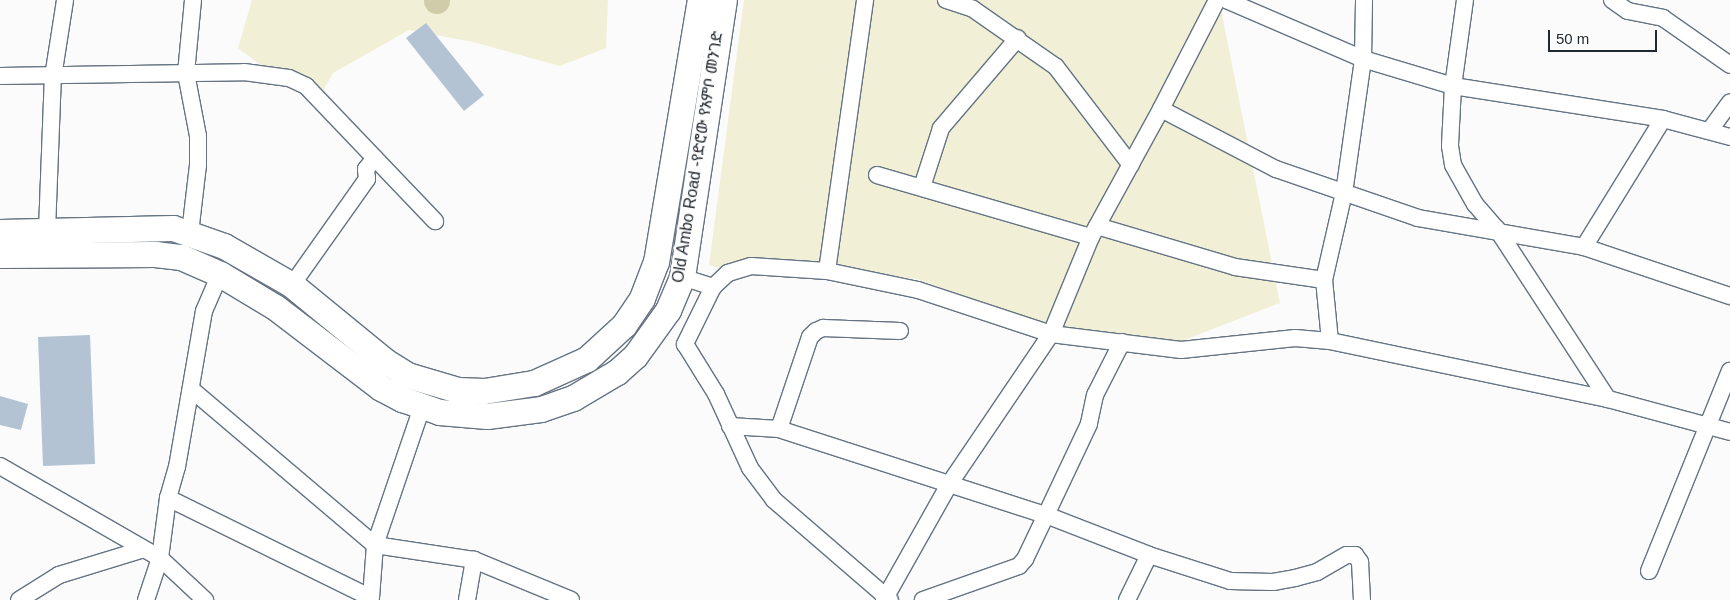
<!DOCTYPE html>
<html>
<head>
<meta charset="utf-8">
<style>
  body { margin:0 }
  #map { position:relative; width:1730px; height:600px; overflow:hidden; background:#fbfbfb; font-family:Helvetica,"Noto Sans Ethiopic",sans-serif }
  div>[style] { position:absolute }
  .green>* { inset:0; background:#f2efd7 }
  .river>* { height:26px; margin:-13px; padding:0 13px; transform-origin:13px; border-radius:13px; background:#d0cba8 }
  .building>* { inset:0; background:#b3c3d4 }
  .roads { filter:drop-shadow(1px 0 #657383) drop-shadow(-1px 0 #657383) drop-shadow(0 1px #657383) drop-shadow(0 -1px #657383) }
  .minor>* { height:16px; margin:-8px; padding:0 8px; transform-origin:8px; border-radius:8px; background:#fff }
  .primary>* { height:25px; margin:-12.5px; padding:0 12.5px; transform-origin:12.5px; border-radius:12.5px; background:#fff }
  span { translate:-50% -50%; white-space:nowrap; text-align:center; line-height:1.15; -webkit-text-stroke:4.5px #fff; paint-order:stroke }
  .street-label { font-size:16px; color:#22282f }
  .scale { position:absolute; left:1548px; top:30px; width:109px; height:22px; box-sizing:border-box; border:2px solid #22282f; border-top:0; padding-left:6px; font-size:15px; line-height:18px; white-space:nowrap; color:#22282f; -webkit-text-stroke:4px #fff; paint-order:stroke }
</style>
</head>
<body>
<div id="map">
  <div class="green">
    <i style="clip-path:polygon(252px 0,608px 0,606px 48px,560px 66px,473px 42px,409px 30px,333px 73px,320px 96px,295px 91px,238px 48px)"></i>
    <i style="clip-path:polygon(744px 0,1219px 0,1280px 303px,1161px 349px,1032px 321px,917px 279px,833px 269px,725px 270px,709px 265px)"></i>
  </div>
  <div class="river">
    <i style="left:437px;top:0;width:1px;rotate:90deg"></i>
  </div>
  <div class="building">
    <i style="clip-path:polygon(426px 23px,484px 95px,464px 111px,406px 38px)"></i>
    <i style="clip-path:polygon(90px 335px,95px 464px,43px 466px,38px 337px)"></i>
    <i style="clip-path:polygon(0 396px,28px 404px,21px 430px,0 425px)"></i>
  </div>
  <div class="roads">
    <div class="minor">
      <i style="left:946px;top:0;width:28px;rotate:18deg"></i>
      <i style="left:973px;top:9px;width:101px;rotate:34.9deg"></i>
      <i style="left:1056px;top:67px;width:123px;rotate:52.6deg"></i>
      <i style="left:1226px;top:0;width:149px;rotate:23.3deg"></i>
      <i style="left:1363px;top:59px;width:94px;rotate:16.7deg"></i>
      <i style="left:1453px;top:86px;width:213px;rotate:8.9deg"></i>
      <i style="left:1663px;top:119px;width:69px;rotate:15deg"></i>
      <i style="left:1465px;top:0;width:87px;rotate:97.9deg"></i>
      <i style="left:1453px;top:86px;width:60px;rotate:92.9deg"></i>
      <i style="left:1450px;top:146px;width:19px;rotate:81deg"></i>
      <i style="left:1453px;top:165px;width:45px;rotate:60.6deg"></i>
      <i style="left:1475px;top:204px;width:33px;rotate:49deg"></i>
      <i style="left:1497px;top:229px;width:203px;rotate:56.9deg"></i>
      <i style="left:1612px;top:0;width:19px;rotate:35deg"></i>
      <i style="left:1628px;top:11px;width:36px;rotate:11deg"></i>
      <i style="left:1663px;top:18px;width:82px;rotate:35deg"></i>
      <i style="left:0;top:76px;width:244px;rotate:-0.9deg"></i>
      <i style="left:244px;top:72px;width:45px;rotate:7.6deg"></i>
      <i style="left:289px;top:78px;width:19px;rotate:25deg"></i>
      <i style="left:306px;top:86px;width:187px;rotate:46.3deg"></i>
      <i style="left:1161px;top:109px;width:123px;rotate:-62.8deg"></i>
      <i style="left:1710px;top:130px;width:34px;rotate:-54deg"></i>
      <i style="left:877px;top:175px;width:223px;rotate:16.2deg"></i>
      <i style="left:922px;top:187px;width:62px;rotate:-72.1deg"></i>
      <i style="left:941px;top:128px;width:118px;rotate:-49.5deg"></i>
      <i style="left:1097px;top:226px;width:144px;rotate:16.5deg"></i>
      <i style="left:1235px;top:267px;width:90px;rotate:8.3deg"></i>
      <i style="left:47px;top:230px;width:153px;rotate:-87.8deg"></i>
      <i style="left:53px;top:77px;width:78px;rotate:-81.1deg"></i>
      <i style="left:190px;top:233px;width:68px;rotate:-83.3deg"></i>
      <i style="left:198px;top:165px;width:29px;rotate:-90deg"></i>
      <i style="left:198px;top:136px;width:64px;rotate:-100.8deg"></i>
      <i style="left:186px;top:73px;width:73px;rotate:-84.5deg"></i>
      <i style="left:1584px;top:247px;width:154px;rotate:18.6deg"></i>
      <i style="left:827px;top:271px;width:274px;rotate:-82deg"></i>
      <i style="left:682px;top:277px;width:33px;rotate:18deg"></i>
      <i style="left:713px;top:287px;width:21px;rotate:-43deg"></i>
      <i style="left:728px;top:273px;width:24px;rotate:-17deg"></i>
      <i style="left:751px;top:266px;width:76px;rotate:3.8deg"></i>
      <i style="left:827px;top:271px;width:93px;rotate:11.8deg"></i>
      <i style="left:918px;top:290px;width:140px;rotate:18.3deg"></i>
      <i style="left:1051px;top:334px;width:131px;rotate:7deg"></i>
      <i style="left:1181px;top:350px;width:115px;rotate:-6deg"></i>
      <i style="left:1295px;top:338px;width:35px;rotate:5deg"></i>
      <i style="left:1330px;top:341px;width:284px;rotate:11.8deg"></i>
      <i style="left:1608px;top:399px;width:126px;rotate:15.1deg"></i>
      <i style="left:292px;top:285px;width:130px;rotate:-54.7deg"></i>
      <i style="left:367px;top:179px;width:10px;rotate:-96deg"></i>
      <i style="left:366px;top:169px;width:14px;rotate:-51deg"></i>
      <i style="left:713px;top:287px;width:64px;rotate:116.2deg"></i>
      <i style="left:685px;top:344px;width:59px;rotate:58.2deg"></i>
      <i style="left:716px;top:394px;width:81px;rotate:65.3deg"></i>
      <i style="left:750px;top:468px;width:40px;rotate:53deg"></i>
      <i style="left:774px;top:500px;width:153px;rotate:40.8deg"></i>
      <i style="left:1330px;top:341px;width:61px;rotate:-95.6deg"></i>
      <i style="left:1324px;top:280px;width:89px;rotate:-77.1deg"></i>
      <i style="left:1344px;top:193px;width:135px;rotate:-81.9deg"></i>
      <i style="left:1363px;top:59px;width:59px;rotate:-89deg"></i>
      <i style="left:1122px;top:342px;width:59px;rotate:117deg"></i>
      <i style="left:1095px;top:395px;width:30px;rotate:102deg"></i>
      <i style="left:1089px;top:424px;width:101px;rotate:115.3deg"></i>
      <i style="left:1046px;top:515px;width:110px;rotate:21.2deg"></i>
      <i style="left:1149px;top:555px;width:85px;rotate:17.8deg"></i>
      <i style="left:1230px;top:581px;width:43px;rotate:1.3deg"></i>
      <i style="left:1273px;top:582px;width:22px;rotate:-10deg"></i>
      <i style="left:1295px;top:578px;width:23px;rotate:-15deg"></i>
      <i style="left:1317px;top:572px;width:34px;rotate:-30deg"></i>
      <i style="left:1347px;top:555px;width:8px"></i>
      <i style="left:1355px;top:555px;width:9px;rotate:54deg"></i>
      <i style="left:1360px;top:562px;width:38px;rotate:87deg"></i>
      <i style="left:191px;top:389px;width:241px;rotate:40.3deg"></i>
      <i style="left:375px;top:545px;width:100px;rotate:8.6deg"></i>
      <i style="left:474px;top:560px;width:105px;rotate:22.4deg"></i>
      <i style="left:730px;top:426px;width:49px;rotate:3.5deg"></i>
      <i style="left:779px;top:429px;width:281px;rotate:17.9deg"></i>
      <i style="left:1046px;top:515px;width:49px;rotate:115.5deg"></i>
      <i style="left:1025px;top:559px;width:9px;rotate:131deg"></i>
      <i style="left:1019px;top:566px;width:102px;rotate:160.5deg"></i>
      <i style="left:779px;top:429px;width:97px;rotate:-71.4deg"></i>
      <i style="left:810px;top:337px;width:8px;rotate:-45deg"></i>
      <i style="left:816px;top:331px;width:8px;rotate:-23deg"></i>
      <i style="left:823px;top:328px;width:77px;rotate:2.2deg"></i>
      <i style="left:0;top:466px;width:185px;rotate:29.9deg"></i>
      <i style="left:160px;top:558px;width:62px;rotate:43deg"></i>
      <i style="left:168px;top:498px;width:226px;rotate:26.2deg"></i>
      <i style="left:371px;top:598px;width:53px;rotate:-85.7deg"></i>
      <i style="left:375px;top:545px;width:146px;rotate:-71.2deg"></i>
      <i style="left:1649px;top:571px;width:216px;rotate:-68deg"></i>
      <i style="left:19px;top:600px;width:47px;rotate:-32deg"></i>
      <i style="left:59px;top:575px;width:86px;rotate:-17deg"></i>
      <i style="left:146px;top:600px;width:44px;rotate:-71.6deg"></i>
      <i style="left:160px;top:558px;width:61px;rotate:-82.4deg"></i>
      <i style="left:168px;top:498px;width:32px;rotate:-74deg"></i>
      <i style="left:177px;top:467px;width:158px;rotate:-80.2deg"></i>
      <i style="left:204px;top:311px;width:40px;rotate:-66.6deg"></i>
      <i style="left:467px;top:600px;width:41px;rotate:-80.1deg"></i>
      <i style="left:884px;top:600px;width:134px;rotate:-60.6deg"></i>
      <i style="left:950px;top:483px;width:180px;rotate:-55.9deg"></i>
      <i style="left:1051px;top:334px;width:105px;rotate:-67.6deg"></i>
      <i style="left:1091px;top:237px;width:146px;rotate:-61.3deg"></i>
      <i style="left:1161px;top:109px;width:130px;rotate:27.6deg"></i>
      <i style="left:1276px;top:169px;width:150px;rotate:19deg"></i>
      <i style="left:1418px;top:218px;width:169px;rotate:9.9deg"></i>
      <i style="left:1584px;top:247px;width:150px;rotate:-58.3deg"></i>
      <i style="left:1127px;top:600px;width:50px;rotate:-63.9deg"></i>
    </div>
    <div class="primary">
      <i style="left:0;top:232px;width:173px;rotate:-1.3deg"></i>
      <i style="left:173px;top:228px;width:54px;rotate:19.4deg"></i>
      <i style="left:224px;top:246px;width:78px;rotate:29.8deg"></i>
      <i style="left:292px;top:285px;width:120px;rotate:39.3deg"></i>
      <i style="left:385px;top:361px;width:26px;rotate:32deg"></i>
      <i style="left:407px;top:375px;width:53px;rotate:16.4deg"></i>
      <i style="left:458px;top:390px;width:26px;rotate:2deg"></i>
      <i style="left:484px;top:391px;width:51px;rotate:-9.1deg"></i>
      <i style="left:534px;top:383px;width:58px;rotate:-24.4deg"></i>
      <i style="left:587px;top:359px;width:50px;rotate:-42.6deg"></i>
      <i style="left:624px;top:325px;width:32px;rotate:-56deg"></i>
      <i style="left:642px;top:298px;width:39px;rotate:-69deg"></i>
      <i style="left:656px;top:262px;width:266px;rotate:-80.5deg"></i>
      <i style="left:0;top:255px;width:155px;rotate:-0.4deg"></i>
      <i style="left:155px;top:254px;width:26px;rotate:7deg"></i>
      <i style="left:181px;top:257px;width:43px;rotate:23.6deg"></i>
      <i style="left:220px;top:274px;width:64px;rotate:31deg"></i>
      <i style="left:275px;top:307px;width:133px;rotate:37.4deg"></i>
      <i style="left:381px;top:388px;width:24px;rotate:28deg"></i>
      <i style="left:402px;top:399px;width:39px;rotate:19deg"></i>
      <i style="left:439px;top:412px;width:48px;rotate:4.8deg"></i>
      <i style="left:487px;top:416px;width:54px;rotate:-7.4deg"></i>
      <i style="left:541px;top:409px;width:34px;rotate:-19deg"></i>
      <i style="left:573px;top:398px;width:51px;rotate:-30.6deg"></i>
      <i style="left:617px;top:372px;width:24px;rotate:-42deg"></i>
      <i style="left:635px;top:356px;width:57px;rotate:-54.3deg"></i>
      <i style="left:668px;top:310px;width:36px;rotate:-67deg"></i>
      <i style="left:682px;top:277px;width:280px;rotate:-81.4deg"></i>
    </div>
  </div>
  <div class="street-label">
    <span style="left:698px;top:157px;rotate:-81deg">Old Ambo Road -የድሮው የአምቦ መንገድ</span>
  </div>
  <div class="scale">50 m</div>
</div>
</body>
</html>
